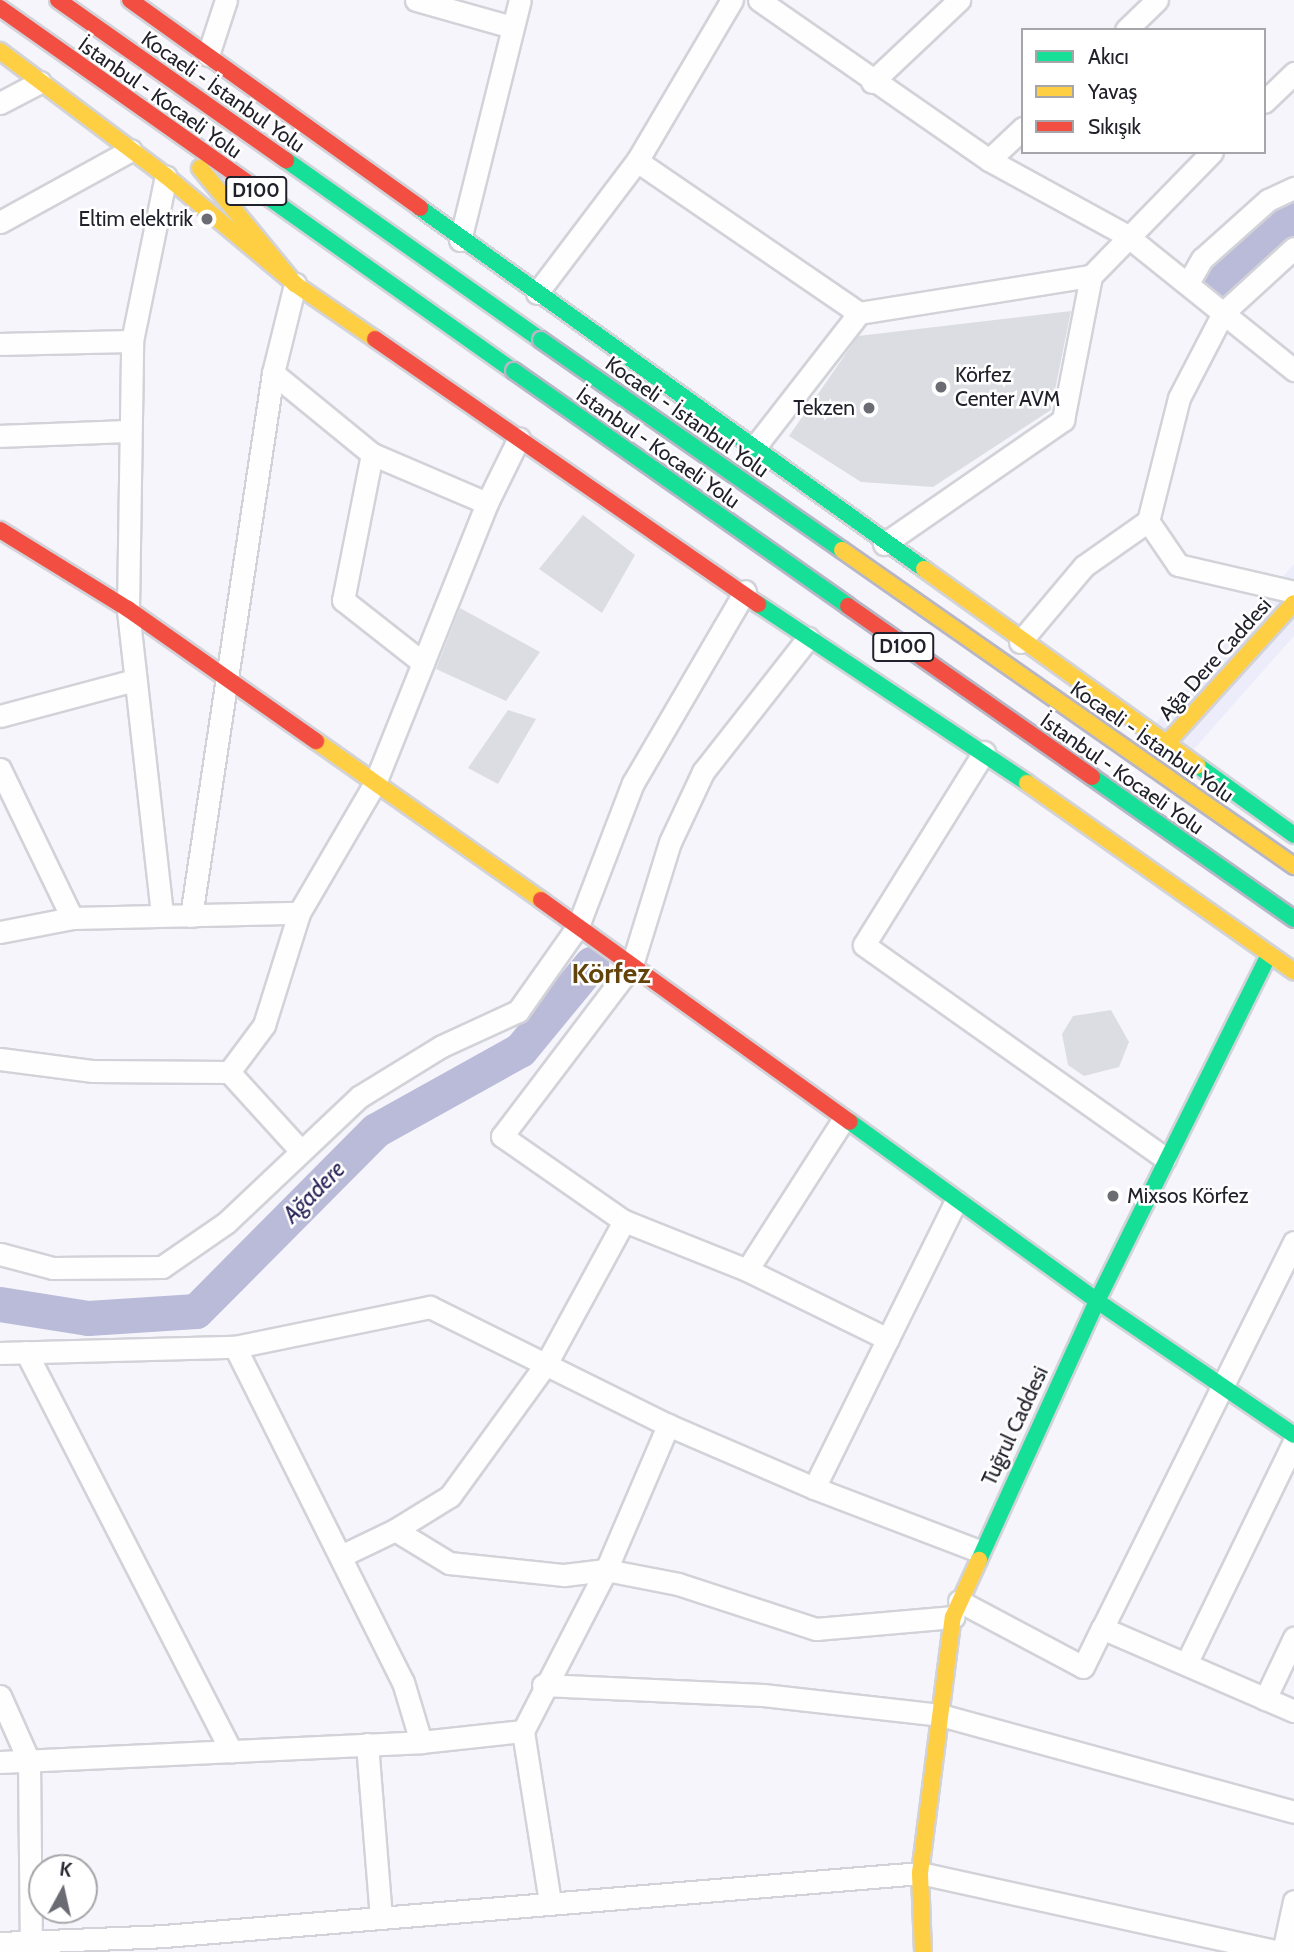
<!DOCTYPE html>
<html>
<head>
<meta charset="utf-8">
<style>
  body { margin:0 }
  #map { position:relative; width:1294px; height:1952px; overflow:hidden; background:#f5f5fb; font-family:Cabin,sans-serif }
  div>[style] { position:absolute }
  .built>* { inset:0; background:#ececfa }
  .river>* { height:35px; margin:-17.5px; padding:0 17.5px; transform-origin:17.5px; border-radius:17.5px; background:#babad9 }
  .building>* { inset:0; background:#dcdce3 }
  .roads { filter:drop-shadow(2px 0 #d2d2d9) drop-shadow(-2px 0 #d2d2d9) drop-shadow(0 2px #d2d2d9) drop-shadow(0 -2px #d2d2d9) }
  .street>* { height:21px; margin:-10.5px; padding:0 10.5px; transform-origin:10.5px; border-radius:10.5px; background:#fefefe }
  .fast>* { height:16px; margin:-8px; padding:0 8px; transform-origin:8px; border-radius:8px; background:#16e098 }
  .slow>* { height:16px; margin:-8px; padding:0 8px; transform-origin:8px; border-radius:8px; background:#ffcf43 }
  .jam>* { height:16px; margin:-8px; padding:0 8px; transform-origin:8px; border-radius:8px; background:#f24e42 }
  .bridges { filter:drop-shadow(2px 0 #b7b6c6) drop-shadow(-2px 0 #b7b6c6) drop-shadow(0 2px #b7b6c6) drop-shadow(0 -2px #b7b6c6) }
  .fast-bridge>* { height:16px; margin:-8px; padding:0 8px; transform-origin:8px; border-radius:8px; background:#16e098 }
  .slow-bridge>* { height:16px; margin:-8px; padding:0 8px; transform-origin:8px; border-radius:8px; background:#ffcf43 }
  .jam-bridge>* { height:16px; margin:-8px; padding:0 8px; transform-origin:8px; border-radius:8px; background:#f24e42 }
  .dots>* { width:19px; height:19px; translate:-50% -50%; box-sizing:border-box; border:4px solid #fff; border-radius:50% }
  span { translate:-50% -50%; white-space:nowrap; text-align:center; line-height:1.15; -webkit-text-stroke:5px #fff; paint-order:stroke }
  .shield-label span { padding:2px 5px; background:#fff; border:2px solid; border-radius:5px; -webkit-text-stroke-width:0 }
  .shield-label { font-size:19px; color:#21212b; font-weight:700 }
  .street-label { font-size:21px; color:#21212b }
  .poi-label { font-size:21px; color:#21212b }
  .right { translate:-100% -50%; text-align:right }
  .left { translate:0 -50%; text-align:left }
  .water-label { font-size:23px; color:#2b2458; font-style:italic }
  .district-label { font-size:28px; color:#63430c; font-weight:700 }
  .legend { position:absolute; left:1021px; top:28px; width:245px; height:126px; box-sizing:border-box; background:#fff; border:2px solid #a6a6aa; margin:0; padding:9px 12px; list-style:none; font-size:21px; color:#21212b }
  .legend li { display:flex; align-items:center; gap:14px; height:35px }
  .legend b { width:35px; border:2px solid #a6a6aa }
  .north { position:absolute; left:28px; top:1854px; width:70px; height:70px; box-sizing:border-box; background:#fff; border:2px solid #a6a6aa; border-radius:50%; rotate:8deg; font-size:19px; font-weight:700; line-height:28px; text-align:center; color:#21212b }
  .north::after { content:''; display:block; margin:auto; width:24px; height:32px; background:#6b6b74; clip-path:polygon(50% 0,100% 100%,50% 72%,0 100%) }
</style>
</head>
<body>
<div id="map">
  <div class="built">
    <i style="clip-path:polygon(1294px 564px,1294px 636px,1186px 758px,1149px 731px)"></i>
  </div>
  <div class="river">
    <i style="left:1214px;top:283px;width:106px;rotate:-41.2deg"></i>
    <i style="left:0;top:1304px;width:89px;rotate:9deg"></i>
    <i style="left:88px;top:1318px;width:108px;rotate:-3.7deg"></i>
    <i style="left:196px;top:1311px;width:255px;rotate:-45.2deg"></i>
    <i style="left:376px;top:1130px;width:165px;rotate:-29.1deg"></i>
    <i style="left:520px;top:1050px;width:112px;rotate:-50.5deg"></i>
  </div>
  <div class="building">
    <i style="clip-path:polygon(1071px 311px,1051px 410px,933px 487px,861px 482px,789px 436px,858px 336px)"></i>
    <i style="clip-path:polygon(583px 515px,635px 555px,602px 613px,539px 569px)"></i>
    <i style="clip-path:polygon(460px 608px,540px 652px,506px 701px,436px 669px)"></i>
    <i style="clip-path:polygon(508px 710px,536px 719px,498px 784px,468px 768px)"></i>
    <i style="clip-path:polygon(1111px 1010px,1129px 1042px,1119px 1067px,1084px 1076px,1068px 1065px,1062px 1034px,1073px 1016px)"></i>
  </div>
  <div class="roads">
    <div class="street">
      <i style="left:416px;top:0;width:100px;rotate:15.7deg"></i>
      <i style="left:759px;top:0;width:280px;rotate:34.8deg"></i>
      <i style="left:989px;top:160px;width:156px;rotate:28.7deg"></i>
      <i style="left:1126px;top:235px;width:216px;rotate:38.8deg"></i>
      <i style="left:1126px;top:30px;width:43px;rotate:-44.1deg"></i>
      <i style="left:208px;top:55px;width:58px;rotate:-71.9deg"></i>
      <i style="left:872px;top:82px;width:120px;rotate:-43.3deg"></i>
      <i style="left:1264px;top:102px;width:42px;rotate:-44deg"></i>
      <i style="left:0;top:103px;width:45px;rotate:-27.7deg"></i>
      <i style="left:989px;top:160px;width:47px;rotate:-43.3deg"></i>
      <i style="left:637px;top:161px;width:269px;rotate:34.4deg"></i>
      <i style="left:0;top:222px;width:149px;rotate:-28.8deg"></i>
      <i style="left:460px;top:240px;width:247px;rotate:-76deg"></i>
      <i style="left:1294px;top:248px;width:96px;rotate:137.5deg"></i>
      <i style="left:1223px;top:313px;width:96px;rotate:117.4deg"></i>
      <i style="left:1179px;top:398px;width:127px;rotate:104.1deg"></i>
      <i style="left:1148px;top:521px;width:53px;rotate:55.7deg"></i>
      <i style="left:1178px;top:565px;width:119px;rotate:13.1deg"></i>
      <i style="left:1188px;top:283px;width:28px;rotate:-60deg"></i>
      <i style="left:1202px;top:259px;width:89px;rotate:-41.8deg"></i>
      <i style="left:1268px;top:200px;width:29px;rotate:-25deg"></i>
      <i style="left:537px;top:293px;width:166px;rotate:-52.9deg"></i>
      <i style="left:637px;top:161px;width:187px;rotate:-59.5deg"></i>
      <i style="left:0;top:344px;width:132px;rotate:-1.3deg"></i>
      <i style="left:273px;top:373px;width:128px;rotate:39.3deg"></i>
      <i style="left:372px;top:454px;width:125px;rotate:23.1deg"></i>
      <i style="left:0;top:436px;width:130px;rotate:-2.2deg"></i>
      <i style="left:754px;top:448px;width:171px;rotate:-52.1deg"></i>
      <i style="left:859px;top:313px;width:235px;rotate:-9.1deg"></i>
      <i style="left:1091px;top:276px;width:173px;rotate:-45.7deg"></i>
      <i style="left:372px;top:454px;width:149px;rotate:101.2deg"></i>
      <i style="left:343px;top:600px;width:102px;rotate:38.2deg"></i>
      <i style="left:884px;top:544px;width:218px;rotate:-34.7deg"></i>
      <i style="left:1063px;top:420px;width:147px;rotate:-79deg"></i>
      <i style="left:808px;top:638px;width:170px;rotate:128.1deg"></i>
      <i style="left:703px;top:772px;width:77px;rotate:115.2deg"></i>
      <i style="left:670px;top:842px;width:129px;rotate:107.2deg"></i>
      <i style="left:632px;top:965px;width:215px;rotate:127.2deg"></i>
      <i style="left:502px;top:1136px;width:149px;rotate:34.9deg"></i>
      <i style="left:624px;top:1221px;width:132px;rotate:21.7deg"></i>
      <i style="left:747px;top:1270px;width:178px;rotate:-57.4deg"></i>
      <i style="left:1020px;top:642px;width:99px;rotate:-49.9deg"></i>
      <i style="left:1084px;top:566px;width:78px;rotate:-35.1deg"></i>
      <i style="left:0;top:716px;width:139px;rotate:-15deg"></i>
      <i style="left:984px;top:752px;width:227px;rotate:121.9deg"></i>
      <i style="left:864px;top:945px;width:369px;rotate:35.3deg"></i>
      <i style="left:0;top:769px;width:165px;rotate:64.2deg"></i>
      <i style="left:162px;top:914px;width:307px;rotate:-96.4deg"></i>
      <i style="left:128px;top:609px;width:268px;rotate:-89.1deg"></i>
      <i style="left:132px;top:341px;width:168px;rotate:-78.4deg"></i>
      <i style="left:191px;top:916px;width:549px;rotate:-81.41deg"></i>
      <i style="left:273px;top:373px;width:92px;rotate:-76.1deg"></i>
      <i style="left:0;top:932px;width:73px;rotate:-11deg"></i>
      <i style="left:72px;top:918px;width:227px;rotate:-1.3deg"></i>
      <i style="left:299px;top:913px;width:151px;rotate:-59.7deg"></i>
      <i style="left:375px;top:783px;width:302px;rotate:-68.2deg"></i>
      <i style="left:487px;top:503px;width:72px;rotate:-63.8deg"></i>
      <i style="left:0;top:1059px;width:94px;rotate:7.4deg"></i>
      <i style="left:93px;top:1071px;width:136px;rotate:0.4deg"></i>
      <i style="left:229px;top:1072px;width:59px;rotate:-53.3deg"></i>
      <i style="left:264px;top:1025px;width:117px;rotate:-72.6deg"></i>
      <i style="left:229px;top:1072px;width:107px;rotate:47.7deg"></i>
      <i style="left:1294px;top:1242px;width:431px;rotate:116.4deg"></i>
      <i style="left:1102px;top:1628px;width:209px;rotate:23.4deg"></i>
      <i style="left:0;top:1254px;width:55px;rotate:14.8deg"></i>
      <i style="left:53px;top:1268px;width:109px;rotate:-0.5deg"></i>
      <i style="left:162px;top:1267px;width:79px;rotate:-34.7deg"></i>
      <i style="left:227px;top:1222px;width:182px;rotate:-43.4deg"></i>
      <i style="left:359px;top:1097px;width:97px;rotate:-31.6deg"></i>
      <i style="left:442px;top:1046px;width:84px;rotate:-24.7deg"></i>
      <i style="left:518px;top:1011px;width:104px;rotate:-54.8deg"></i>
      <i style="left:578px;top:926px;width:153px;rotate:-69deg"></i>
      <i style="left:633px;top:783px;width:222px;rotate:-59.7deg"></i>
      <i style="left:747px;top:1270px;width:157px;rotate:26.1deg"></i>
      <i style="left:235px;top:1347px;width:375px;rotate:63.4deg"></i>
      <i style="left:403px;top:1682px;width:63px;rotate:73.3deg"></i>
      <i style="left:26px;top:1352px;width:449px;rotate:62.8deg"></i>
      <i style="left:0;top:1353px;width:235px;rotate:-1.5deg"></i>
      <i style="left:235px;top:1347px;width:199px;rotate:-11.6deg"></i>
      <i style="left:430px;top:1307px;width:266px;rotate:26.4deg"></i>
      <i style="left:668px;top:1425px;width:159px;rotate:23.3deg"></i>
      <i style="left:814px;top:1488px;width:177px;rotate:20.9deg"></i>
      <i style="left:814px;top:1488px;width:320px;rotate:-63.7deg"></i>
      <i style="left:395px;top:1530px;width:63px;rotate:31.4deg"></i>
      <i style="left:449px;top:1563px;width:116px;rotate:6deg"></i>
      <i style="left:564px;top:1575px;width:42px;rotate:-6.8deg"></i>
      <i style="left:606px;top:1570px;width:73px;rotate:11deg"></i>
      <i style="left:678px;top:1584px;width:145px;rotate:18.1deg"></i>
      <i style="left:816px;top:1629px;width:138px;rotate:-5deg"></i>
      <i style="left:341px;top:1556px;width:60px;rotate:-25.7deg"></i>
      <i style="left:395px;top:1530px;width:65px;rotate:-31.7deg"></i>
      <i style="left:450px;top:1496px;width:163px;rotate:-54deg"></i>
      <i style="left:546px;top:1364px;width:163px;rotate:-61.4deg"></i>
      <i style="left:959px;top:1601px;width:140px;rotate:28deg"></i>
      <i style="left:1083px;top:1667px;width:43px;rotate:-64deg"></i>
      <i style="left:1186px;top:1664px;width:247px;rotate:-64.1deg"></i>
      <i style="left:543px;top:1685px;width:220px;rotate:2.6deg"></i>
      <i style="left:763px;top:1695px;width:178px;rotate:6.4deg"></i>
      <i style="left:940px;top:1715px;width:367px;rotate:15.3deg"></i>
      <i style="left:0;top:1696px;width:71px;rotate:66deg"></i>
      <i style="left:29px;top:1761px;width:181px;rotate:89.4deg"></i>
      <i style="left:1265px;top:1699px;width:68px;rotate:-64.6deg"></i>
      <i style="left:367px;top:1744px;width:174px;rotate:85.4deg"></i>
      <i style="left:0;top:1762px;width:421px;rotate:-2.7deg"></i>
      <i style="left:421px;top:1742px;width:103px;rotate:-6.2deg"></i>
      <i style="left:550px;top:1902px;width:173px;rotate:-99deg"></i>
      <i style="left:523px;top:1731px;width:181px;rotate:-62.7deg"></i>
      <i style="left:606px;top:1570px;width:158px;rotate:-66.8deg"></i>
      <i style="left:0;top:1943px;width:164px;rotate:-2.4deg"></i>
      <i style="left:164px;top:1936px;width:759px;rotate:-4.76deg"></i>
      <i style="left:920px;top:1873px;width:368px;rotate:12.4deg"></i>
      <i style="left:1283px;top:1952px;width:52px;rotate:-77.8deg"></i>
    </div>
    <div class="fast">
      <i style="left:286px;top:160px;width:312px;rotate:35.2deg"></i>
      <i style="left:265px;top:195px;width:305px;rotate:35.3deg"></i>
      <i style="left:420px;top:208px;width:620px;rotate:35.61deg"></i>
      <i style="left:758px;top:604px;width:323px;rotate:33.6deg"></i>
      <i style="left:1198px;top:766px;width:118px;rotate:35.7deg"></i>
      <i style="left:850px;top:1122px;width:305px;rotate:35.9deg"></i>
      <i style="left:1097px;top:1301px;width:238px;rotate:34.2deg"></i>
      <i style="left:979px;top:1560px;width:285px;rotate:-65.5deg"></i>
      <i style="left:1097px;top:1301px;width:387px;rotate:-63.6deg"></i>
    </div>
    <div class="slow">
      <i style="left:0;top:51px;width:208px;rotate:37deg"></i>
      <i style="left:166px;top:176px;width:168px;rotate:39.9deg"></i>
      <i style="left:295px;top:284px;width:97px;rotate:34.5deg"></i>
      <i style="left:200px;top:168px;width:150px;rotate:50.7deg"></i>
      <i style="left:924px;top:569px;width:337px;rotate:35.7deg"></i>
      <i style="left:316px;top:741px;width:276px;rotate:35.2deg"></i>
      <i style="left:1166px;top:744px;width:190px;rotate:-47.8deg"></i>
      <i style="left:1027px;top:783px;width:327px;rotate:35.2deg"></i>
      <i style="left:923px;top:1952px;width:79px;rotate:-92.2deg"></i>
      <i style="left:920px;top:1873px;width:258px;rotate:-82.7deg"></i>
      <i style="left:953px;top:1617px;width:63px;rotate:-65.5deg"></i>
    </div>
    <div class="jam">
      <i style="left:58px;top:0;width:279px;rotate:35.1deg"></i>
      <i style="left:130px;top:0;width:357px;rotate:35.6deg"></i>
      <i style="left:0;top:8px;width:324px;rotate:35.2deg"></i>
      <i style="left:375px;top:339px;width:466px;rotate:34.7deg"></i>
      <i style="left:0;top:530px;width:150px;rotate:31.7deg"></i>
      <i style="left:128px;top:609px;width:230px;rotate:35.1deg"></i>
      <i style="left:541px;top:900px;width:380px;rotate:35.7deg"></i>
    </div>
  </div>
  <div class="bridges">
    <div class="fast-bridge">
      <i style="left:541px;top:340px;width:367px;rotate:34.9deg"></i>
      <i style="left:514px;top:371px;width:408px;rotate:35.1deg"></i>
      <i style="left:1092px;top:777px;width:247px;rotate:35.1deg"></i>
    </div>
    <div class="slow-bridge">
      <i style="left:842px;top:550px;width:552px;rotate:34.96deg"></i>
    </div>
    <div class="jam-bridge">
      <i style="left:848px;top:606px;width:298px;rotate:35deg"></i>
    </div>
  </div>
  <div class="dots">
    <i style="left:207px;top:219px;background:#6b6b74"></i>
    <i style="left:941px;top:387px;background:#6b6b74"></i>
    <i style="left:869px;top:408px;background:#6b6b74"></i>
    <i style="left:1113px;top:1196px;background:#6b6b74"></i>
  </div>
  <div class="shield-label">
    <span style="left:256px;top:191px">D100</span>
    <span style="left:903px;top:647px">D100</span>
  </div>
  <div class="street-label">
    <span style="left:223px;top:92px;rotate:35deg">Kocaeli - İstanbul Yolu</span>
    <span style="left:160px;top:98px;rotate:35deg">İstanbul - Kocaeli Yolu</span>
    <span style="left:687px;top:417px;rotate:35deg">Kocaeli - İstanbul Yolu</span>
    <span style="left:658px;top:448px;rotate:35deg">İstanbul - Kocaeli Yolu</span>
    <span style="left:1215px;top:659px;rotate:-48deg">Ağa Dere Caddesi</span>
    <span style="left:1152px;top:742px;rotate:35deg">Kocaeli - İstanbul Yolu</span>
    <span style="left:1122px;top:774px;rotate:35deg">İstanbul - Kocaeli Yolu</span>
    <span style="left:1015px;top:1426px;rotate:-65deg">Tuğrul Caddesi</span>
  </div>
  <div class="poi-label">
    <span class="right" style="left:193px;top:219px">Eltim elektrik</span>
    <span class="left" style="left:955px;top:387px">Körfez<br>Center AVM</span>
    <span class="right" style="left:855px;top:408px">Tekzen</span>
    <span class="left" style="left:1127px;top:1196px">Mixsos Körfez</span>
  </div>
  <div class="water-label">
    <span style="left:314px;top:1192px;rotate:-45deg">Ağadere</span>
  </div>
  <div class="district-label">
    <span style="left:611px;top:973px">Körfez</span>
  </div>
  <ul class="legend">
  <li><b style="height:9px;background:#16e098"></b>Akıcı</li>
  <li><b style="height:9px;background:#ffcf43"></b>Yavaş</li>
  <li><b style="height:9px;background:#f24e42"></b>Sıkışık</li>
  </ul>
  <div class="north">K</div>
</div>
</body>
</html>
